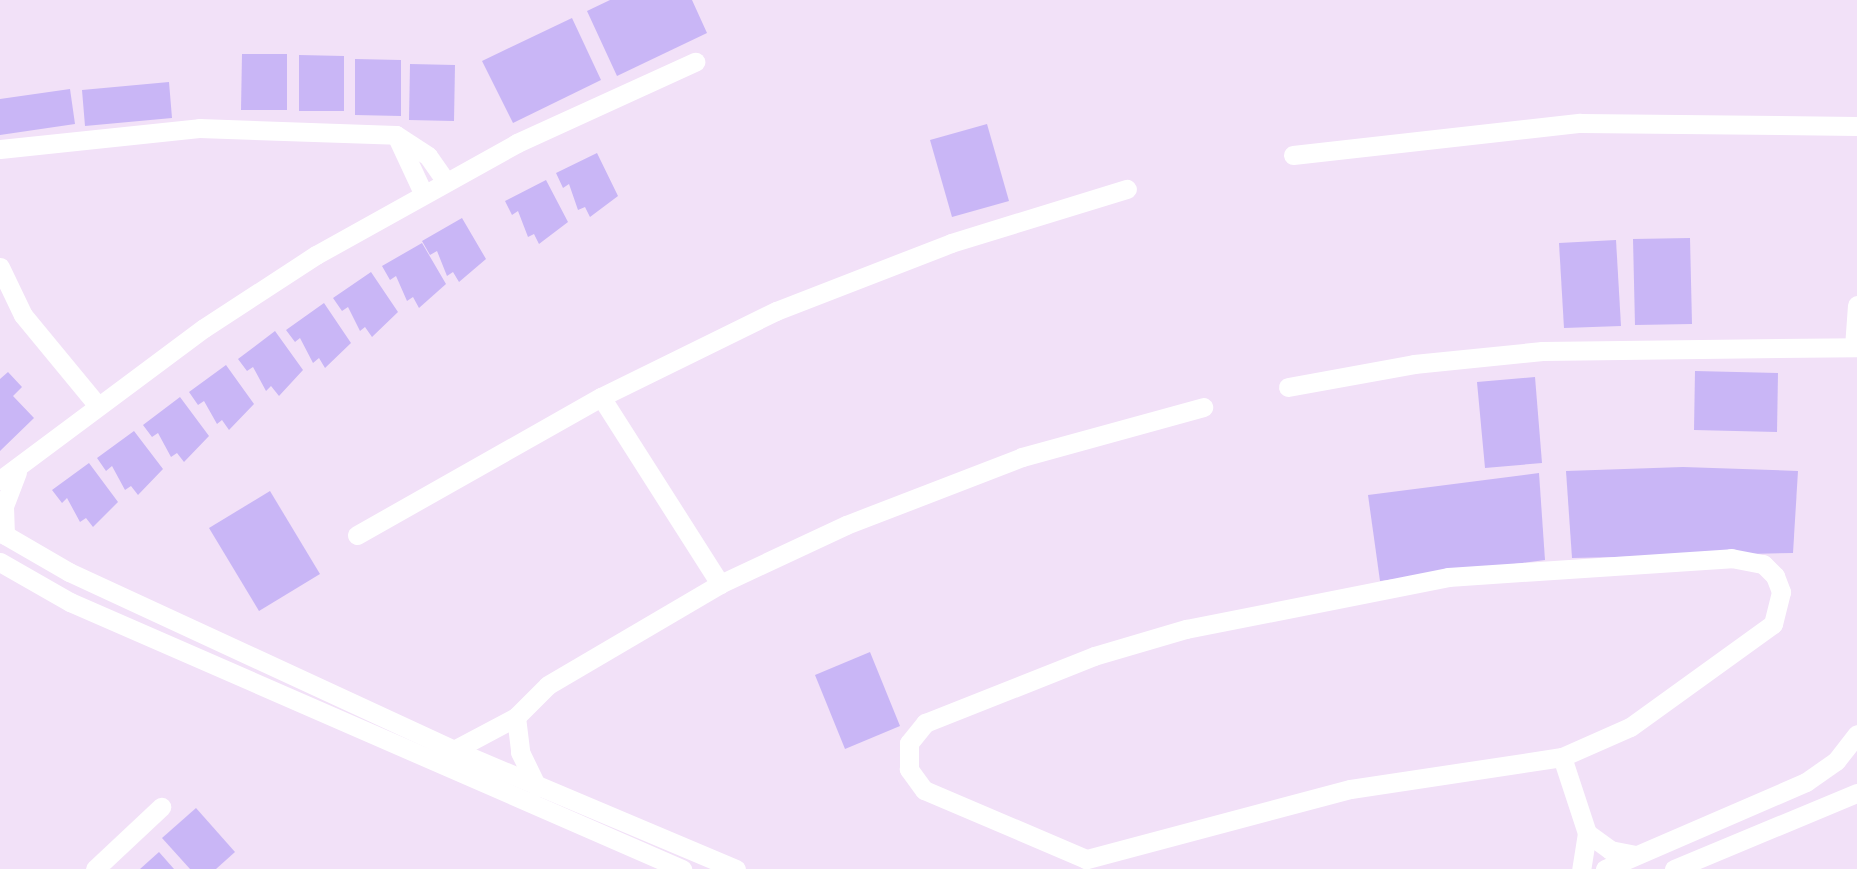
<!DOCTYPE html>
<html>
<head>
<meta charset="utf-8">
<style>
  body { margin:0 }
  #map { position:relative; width:1857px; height:869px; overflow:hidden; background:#f2e1f8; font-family:Raleway,sans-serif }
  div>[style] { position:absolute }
  .building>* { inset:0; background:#c9b6f6 }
  .minor>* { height:19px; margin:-9.5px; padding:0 9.5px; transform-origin:9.5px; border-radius:9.5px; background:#fff }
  span { translate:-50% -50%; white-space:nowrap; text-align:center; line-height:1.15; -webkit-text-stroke:6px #faf1fd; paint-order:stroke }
</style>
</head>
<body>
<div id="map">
  <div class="building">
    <i style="clip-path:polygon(610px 0,692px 0,707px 33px,617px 76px,587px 11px)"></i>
    <i style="clip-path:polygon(572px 18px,601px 80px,513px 123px,482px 61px)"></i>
    <i style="clip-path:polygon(242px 54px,287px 54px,287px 110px,241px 110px)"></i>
    <i style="clip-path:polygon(299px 55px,344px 56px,344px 111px,299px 111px)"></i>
    <i style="clip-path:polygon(355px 59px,401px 60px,401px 116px,355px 115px)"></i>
    <i style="clip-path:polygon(410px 64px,455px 65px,454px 121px,409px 120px)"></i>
    <i style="clip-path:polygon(169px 82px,172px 118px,85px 126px,82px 90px)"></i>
    <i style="clip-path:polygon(70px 89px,75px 124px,0 135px,0 99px)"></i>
    <i style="clip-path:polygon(987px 124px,1009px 201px,952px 217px,930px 140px)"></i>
    <i style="clip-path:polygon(597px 153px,618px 196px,590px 217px,585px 207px,578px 210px,569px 184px,563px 188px,556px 173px)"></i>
    <i style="clip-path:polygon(546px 180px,568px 222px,539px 244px,534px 234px,528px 237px,518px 211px,512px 215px,505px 201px)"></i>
    <i style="clip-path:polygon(462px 218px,486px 259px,459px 282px,453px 272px,447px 276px,437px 251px,430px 255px,422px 241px)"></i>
    <i style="clip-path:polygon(1690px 238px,1692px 324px,1635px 325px,1633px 239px)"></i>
    <i style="clip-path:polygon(1616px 240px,1621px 326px,1564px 328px,1559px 243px)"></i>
    <i style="clip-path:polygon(422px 243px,446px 284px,419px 308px,413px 297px,407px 301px,396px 276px,390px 280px,382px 266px)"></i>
    <i style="clip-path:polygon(371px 272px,398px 312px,372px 337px,365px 327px,360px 331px,348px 307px,342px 311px,333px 298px)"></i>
    <i style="clip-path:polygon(324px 303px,351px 343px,325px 368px,319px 358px,313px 363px,300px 338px,295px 342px,286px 330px)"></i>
    <i style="clip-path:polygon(275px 331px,303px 370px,279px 396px,271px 386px,266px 391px,253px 367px,247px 371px,238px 359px)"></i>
    <i style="clip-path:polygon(226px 365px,254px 404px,229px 430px,222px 420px,217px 424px,204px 401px,198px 405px,189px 392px)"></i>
    <i style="clip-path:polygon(1695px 371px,1778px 373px,1777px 432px,1694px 430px)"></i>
    <i style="clip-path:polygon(8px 372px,22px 387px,13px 396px,34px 418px,0 451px,0 379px)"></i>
    <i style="clip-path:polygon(1535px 377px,1542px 463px,1485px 468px,1477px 382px)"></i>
    <i style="clip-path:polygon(180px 397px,209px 436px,184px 462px,177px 453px,171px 457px,158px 433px,152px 437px,143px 425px)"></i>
    <i style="clip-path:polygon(134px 431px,163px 469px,138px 495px,131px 486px,125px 490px,112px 466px,106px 471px,97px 458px)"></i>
    <i style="clip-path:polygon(89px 463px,118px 502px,93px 527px,86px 518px,80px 522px,67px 498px,62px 503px,52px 490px)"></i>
    <i style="clip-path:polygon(1683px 467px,1798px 471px,1793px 553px,1572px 558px,1566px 471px)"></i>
    <i style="clip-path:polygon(1539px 473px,1545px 560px,1380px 581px,1368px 495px)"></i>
    <i style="clip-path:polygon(270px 491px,320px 574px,259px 611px,209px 528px)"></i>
    <i style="clip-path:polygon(870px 652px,900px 726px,845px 749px,815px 675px)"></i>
    <i style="clip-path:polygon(196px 808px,235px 852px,216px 869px,190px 869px,162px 838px)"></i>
    <i style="clip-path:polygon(159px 852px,174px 869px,140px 869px)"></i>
  </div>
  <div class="minor">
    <i style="left:396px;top:135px;width:64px;rotate:65deg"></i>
    <i style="left:0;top:149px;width:200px;rotate:-6deg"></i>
    <i style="left:199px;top:128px;width:197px;rotate:2deg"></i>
    <i style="left:396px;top:135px;width:38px;rotate:33deg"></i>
    <i style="left:428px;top:156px;width:29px;rotate:55deg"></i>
    <i style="left:1293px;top:155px;width:289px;rotate:-6.4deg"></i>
    <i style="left:1580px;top:123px;width:277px;rotate:0.6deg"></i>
    <i style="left:0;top:267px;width:53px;rotate:64.4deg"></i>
    <i style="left:23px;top:315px;width:118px;rotate:50.5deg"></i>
    <i style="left:1854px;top:347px;width:42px;rotate:-85.9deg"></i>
    <i style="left:1288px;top:387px;width:128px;rotate:-10.3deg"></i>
    <i style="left:1414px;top:364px;width:129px;rotate:-5.8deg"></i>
    <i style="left:1542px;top:351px;width:315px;rotate:-0.7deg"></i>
    <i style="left:601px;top:397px;width:222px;rotate:57.5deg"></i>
    <i style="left:0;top:480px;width:254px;rotate:-36.7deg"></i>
    <i style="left:204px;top:328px;width:134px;rotate:-33.1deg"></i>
    <i style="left:316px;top:255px;width:230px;rotate:-29.1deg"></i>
    <i style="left:517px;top:143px;width:196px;rotate:-24.5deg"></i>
    <i style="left:0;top:532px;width:80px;rotate:30.1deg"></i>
    <i style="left:69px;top:572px;width:424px;rotate:24.8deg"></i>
    <i style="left:454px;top:750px;width:306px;rotate:22.9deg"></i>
    <i style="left:5px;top:535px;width:29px;rotate:-92deg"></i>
    <i style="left:4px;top:506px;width:36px;rotate:-69deg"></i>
    <i style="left:357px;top:535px;width:280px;rotate:-29.5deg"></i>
    <i style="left:601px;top:397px;width:195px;rotate:-26.2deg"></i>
    <i style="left:776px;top:311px;width:188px;rotate:-21.2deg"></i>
    <i style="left:951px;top:243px;width:184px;rotate:-17.1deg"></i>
    <i style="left:1731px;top:558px;width:33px;rotate:11deg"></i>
    <i style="left:1763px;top:564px;width:17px;rotate:45deg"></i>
    <i style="left:1775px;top:576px;width:17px;rotate:69deg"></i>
    <i style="left:1781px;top:592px;width:33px;rotate:104deg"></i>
    <i style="left:1773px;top:624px;width:176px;rotate:144.2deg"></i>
    <i style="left:1630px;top:727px;width:74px;rotate:156.2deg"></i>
    <i style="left:1562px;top:757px;width:214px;rotate:171.4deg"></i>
    <i style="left:1350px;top:789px;width:273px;rotate:165.1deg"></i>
    <i style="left:1086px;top:859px;width:176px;rotate:-156.9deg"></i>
    <i style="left:924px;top:790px;width:26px;rotate:-126deg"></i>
    <i style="left:909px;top:769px;width:26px;rotate:-90deg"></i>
    <i style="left:909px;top:743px;width:26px;rotate:-51deg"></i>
    <i style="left:925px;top:723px;width:182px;rotate:-21.6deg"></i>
    <i style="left:1094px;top:656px;width:96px;rotate:-16.4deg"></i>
    <i style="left:1186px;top:629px;width:267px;rotate:-11.2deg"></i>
    <i style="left:1448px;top:577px;width:284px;rotate:-3.8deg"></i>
    <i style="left:0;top:562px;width:81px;rotate:29.7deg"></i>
    <i style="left:70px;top:602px;width:668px;rotate:23.57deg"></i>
    <i style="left:516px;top:717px;width:35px;rotate:83deg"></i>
    <i style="left:520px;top:752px;width:39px;rotate:64deg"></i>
    <i style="left:454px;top:750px;width:70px;rotate:-28deg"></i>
    <i style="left:516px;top:717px;width:45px;rotate:-45deg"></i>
    <i style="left:548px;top:685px;width:199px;rotate:-30.4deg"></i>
    <i style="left:720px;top:584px;width:139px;rotate:-25.1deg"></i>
    <i style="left:846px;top:525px;width:189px;rotate:-21.1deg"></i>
    <i style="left:1022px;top:457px;width:188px;rotate:-15.4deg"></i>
    <i style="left:1562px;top:757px;width:80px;rotate:71.8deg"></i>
    <i style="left:1587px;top:833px;width:36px;rotate:99deg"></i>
    <i style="left:1587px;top:833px;width:29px;rotate:36deg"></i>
    <i style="left:1610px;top:850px;width:25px;rotate:11deg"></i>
    <i style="left:95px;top:869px;width:91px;rotate:-43.2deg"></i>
    <i style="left:1605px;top:869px;width:219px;rotate:-23.4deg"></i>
    <i style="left:1806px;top:782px;width:37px;rotate:-35deg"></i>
    <i style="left:1836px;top:761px;width:34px;rotate:-52deg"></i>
    <i style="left:1674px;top:869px;width:198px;rotate:-22.6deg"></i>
  </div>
</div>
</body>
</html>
